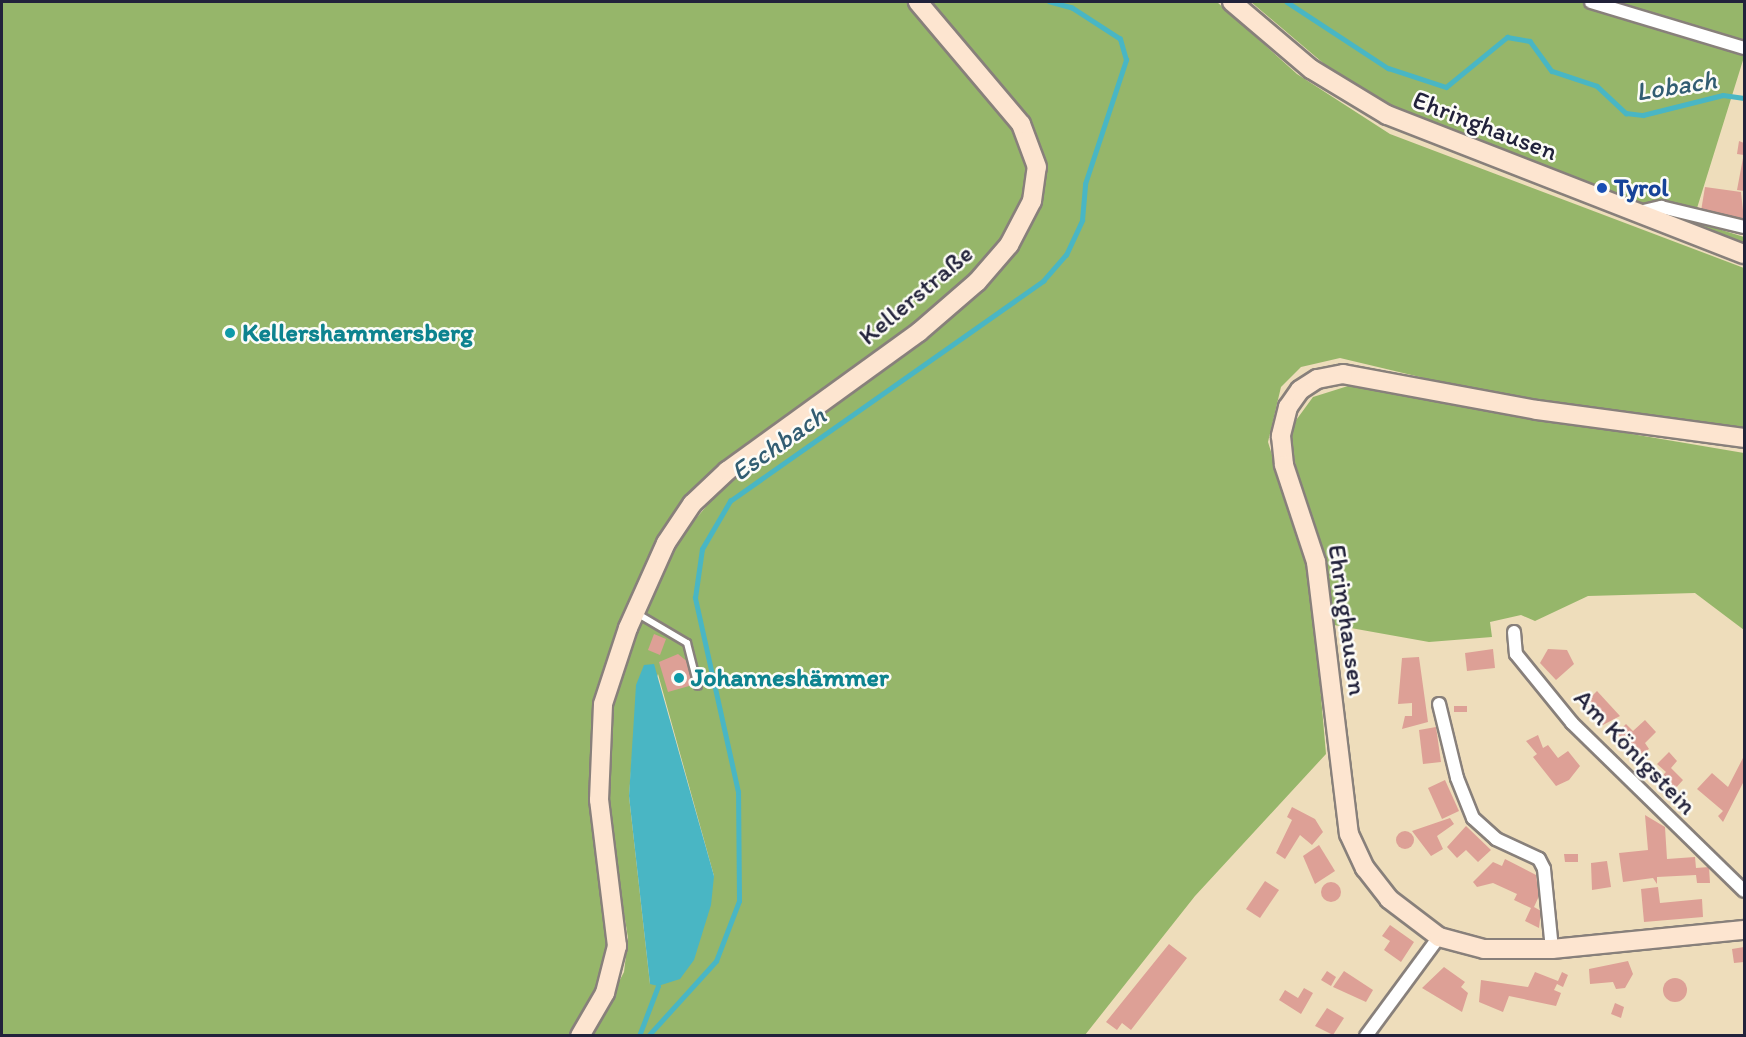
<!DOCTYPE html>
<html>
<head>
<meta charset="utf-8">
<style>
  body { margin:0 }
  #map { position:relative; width:1746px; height:1037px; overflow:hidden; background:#edb; font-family:Itim,sans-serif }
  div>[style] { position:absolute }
  .forest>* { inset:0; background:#96b66a }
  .water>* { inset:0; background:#49b6c4 }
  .stream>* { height:4.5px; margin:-2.25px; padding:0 2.25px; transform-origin:2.25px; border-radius:2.25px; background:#49b6c4 }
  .building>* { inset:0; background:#dda096 }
  .round { border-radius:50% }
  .roads { filter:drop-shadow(2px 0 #88807b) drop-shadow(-2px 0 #88807b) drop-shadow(0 2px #88807b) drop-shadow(0 -2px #88807b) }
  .lane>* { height:6px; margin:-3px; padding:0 3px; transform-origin:3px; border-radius:3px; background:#fff }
  .street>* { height:12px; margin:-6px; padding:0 6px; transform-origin:6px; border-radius:6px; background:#fff }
  .secondary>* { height:18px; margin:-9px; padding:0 9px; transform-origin:9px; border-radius:9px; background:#fde5d0 }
  .dots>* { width:16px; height:16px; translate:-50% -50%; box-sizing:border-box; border:3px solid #fdfcf7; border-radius:50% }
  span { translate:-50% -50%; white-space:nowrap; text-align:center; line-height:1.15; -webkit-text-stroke:5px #fdfcf7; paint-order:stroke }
  .street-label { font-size:26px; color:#22223b }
  .transit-label { font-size:26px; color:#164399; font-weight:700 }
  .left { translate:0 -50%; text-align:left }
  .culture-label { font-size:26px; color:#0d838f; font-weight:700 }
  .water-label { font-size:27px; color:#325d72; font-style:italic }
  .frame { position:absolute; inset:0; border:3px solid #22223b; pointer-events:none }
</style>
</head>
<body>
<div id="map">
  <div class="forest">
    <i style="clip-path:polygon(2px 2px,908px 2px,1007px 114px,1030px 166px,1025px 203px,990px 259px,920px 322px,709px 478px,599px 689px,591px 788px,610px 944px,598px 991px,572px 1035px,2px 1036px)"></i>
    <i style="clip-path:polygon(evenodd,926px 2px,1217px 2px,1297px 74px,1390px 134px,1744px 268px,1744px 430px,1500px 396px,1340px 358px,1301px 367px,1281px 387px,1268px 442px,1311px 582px,1326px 754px,1195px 896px,1085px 1035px,591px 1036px,624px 972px,628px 938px,607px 809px,609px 713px,630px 646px,677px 541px,726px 483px,976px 295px,1020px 246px,1043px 191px,1041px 151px,1023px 114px,926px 2px,658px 674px,714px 876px,650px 984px,629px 796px,633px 746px,658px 674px)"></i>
    <i style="clip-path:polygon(1251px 2px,1744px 2px,1744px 57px,1693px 221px,1744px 237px,1744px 244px,1422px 123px,1336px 74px)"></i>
    <i style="clip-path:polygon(1348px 386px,1744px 453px,1744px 630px,1695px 593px,1588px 596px,1535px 621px,1521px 615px,1490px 622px,1492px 637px,1429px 642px,1334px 625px,1326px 557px,1298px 479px,1291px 439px,1294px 423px,1313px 397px)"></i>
  </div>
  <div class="water">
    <i style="clip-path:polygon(654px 664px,714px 876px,711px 905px,694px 960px,680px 979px,658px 986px,650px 984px,629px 796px,636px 685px,644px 665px)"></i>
  </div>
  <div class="stream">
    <i style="left:1287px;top:2px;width:121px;rotate:33.2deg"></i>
    <i style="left:1388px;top:68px;width:61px;rotate:18.1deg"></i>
    <i style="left:1446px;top:87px;width:79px;rotate:-39.3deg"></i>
    <i style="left:1507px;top:37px;width:23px;rotate:10deg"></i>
    <i style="left:1530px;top:41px;width:37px;rotate:54deg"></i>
    <i style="left:1552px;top:71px;width:47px;rotate:18.4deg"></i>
    <i style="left:1597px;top:86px;width:40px;rotate:43deg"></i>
    <i style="left:1626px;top:113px;width:17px;rotate:7deg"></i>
    <i style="left:1643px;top:115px;width:82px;rotate:-14deg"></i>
    <i style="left:1723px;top:95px;width:21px;rotate:8deg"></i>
    <i style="left:639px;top:1036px;width:53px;rotate:-69.2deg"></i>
    <i style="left:648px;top:1036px;width:101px;rotate:-47.8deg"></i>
    <i style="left:716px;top:961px;width:64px;rotate:-69deg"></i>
    <i style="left:739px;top:901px;width:109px;rotate:-90.5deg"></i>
    <i style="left:738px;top:792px;width:199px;rotate:-102.5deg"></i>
    <i style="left:695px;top:598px;width:49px;rotate:-81.9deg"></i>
    <i style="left:702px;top:549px;width:56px;rotate:-59.7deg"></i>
    <i style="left:730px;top:501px;width:383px;rotate:-35.1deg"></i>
    <i style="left:1043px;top:281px;width:35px;rotate:-49deg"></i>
    <i style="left:1066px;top:255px;width:38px;rotate:-65deg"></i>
    <i style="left:1082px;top:220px;width:36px;rotate:-85deg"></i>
    <i style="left:1085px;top:184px;width:131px;rotate:-71.7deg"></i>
    <i style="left:1126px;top:60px;width:22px;rotate:-106deg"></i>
    <i style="left:1120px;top:39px;width:57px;rotate:-147.1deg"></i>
    <i style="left:1072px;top:8px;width:23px;rotate:-165deg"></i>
  </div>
  <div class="building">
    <i style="clip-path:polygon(1739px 141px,1744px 143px,1744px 155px,1737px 154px)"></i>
    <i style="clip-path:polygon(1743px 158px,1744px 158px,1744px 191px,1737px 190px)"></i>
    <i style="clip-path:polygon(1705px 187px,1741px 192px,1744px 220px,1701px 211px)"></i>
    <i style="clip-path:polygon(654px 634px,666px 639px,660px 655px,648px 650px)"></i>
    <i style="clip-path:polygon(1493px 649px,1495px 668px,1467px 671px,1465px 653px)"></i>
    <i style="clip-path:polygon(1548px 649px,1567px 650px,1574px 664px,1556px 680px,1540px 663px)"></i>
    <i style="clip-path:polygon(678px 654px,689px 663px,696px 684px,668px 692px,659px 662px)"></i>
    <i style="clip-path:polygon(1419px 657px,1428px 722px,1402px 729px,1405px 716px,1412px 716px,1412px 703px,1398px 704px,1402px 658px)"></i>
    <i style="clip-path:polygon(1597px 691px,1620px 716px,1601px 726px,1584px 704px)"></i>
    <i style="clip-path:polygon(1454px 706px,1467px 706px,1467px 712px,1454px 712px)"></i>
    <i style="clip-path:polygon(1645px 720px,1656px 732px,1645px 743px,1649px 749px,1637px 756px,1617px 733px,1626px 724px,1633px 731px)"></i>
    <i style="clip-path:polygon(1436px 727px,1441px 762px,1423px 764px,1419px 730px)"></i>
    <i style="clip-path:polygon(1538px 735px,1543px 748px,1548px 745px,1558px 758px,1568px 751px,1580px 766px,1569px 780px,1556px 786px,1533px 757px,1537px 754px,1526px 741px)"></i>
    <i style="clip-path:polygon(1669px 752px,1677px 761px,1671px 768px,1683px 780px,1673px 791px,1660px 778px,1666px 772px,1657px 764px)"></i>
    <i style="clip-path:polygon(1744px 756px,1744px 781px,1723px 822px,1718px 816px,1723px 811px,1697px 789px,1712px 773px,1728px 787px)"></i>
    <i style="clip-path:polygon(1445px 780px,1459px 811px,1442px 819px,1428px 788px)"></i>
    <i style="clip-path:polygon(1292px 807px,1315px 819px,1323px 832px,1312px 845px,1300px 835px,1285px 859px,1276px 853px,1292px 820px,1287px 817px)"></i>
    <i style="clip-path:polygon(1645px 815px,1665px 827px,1667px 859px,1695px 857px,1696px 868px,1709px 867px,1710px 883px,1697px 883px,1696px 875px,1657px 877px,1657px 884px,1653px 878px,1623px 882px,1619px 853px,1648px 850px)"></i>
    <i style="clip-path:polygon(1450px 818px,1454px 824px,1437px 836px,1443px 849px,1431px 856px,1412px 831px)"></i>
    <i style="clip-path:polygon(1466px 826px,1491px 850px,1478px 862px,1466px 850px,1457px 858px,1447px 847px)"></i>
    <i class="round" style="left:1396px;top:831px;width:18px;height:18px"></i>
    <i style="clip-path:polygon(1319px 845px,1335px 871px,1315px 884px,1303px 856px)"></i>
    <i style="clip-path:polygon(1564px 854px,1578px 854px,1578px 862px,1565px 862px)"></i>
    <i style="clip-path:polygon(1505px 859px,1536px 875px,1539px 896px,1534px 907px,1541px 911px,1539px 928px,1525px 921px,1531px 908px,1514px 900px,1517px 894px,1493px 883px,1477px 887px,1473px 882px,1493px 862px,1502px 866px)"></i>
    <i style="clip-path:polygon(1607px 861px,1611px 887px,1592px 890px,1591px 863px)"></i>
    <i style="clip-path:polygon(1265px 881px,1279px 890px,1260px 918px,1246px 909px)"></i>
    <i class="round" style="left:1321px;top:882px;width:20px;height:20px"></i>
    <i style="clip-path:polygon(1658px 887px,1660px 903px,1702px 899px,1703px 917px,1644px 922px,1641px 889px)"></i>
    <i style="clip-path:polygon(1390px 925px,1414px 942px,1401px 962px,1384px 950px,1390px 941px,1382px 936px)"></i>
    <i style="clip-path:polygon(1169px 944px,1187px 958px,1131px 1030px,1122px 1023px,1117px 1030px,1106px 1022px)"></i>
    <i style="clip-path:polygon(1744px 947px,1744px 962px,1734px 963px,1732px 949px)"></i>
    <i style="clip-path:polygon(1628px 961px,1633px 974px,1625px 988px,1616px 989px,1613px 982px,1590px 984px,1589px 969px)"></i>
    <i style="clip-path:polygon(1444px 967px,1465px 982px,1461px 987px,1468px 993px,1462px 1012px,1422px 988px)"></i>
    <i style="clip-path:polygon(1327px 971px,1336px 977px,1331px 986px,1321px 980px)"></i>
    <i style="clip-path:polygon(1344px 971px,1373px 990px,1366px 1002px,1333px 987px)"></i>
    <i style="clip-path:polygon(1535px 972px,1558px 981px,1562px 972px,1568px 975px,1563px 987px,1557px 984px,1554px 990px,1561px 993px,1556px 1006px,1509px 996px,1503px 1012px,1479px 1002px,1481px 980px,1528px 987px)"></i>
    <i class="round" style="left:1663px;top:978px;width:24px;height:24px"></i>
    <i style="clip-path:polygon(1304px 988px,1313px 993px,1301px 1014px,1279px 1000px,1285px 990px,1298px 998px)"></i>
    <i style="clip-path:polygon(1615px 1003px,1624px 1007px,1621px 1018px,1611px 1014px)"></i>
    <i style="clip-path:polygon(1327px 1008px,1344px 1018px,1333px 1035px,1315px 1026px)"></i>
  </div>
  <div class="roads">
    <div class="lane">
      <i style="left:638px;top:614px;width:57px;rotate:30.6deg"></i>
      <i style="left:687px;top:643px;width:44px;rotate:75.7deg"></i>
    </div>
    <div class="street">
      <i style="left:1591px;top:2px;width:160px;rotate:16.7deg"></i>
      <i style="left:1639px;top:212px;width:23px;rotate:-13deg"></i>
      <i style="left:1661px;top:207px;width:85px;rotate:13.5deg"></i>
      <i style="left:1514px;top:632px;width:22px;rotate:85deg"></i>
      <i style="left:1516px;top:654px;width:89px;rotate:50.9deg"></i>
      <i style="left:1572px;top:723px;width:240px;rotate:44.3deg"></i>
      <i style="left:1439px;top:704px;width:76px;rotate:76.3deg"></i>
      <i style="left:1457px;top:778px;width:43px;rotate:68.2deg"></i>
      <i style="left:1473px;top:818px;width:31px;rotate:42deg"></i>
      <i style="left:1496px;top:839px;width:47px;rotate:24.9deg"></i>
      <i style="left:1539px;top:859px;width:11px;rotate:63deg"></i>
      <i style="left:1544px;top:869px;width:80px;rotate:84.3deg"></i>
      <i style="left:1366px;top:1036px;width:123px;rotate:-53.6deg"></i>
    </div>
    <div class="secondary">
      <i style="left:1232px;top:2px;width:104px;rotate:40.3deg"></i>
      <i style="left:1311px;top:69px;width:89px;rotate:31.2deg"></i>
      <i style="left:1387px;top:115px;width:383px;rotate:21.3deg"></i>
      <i style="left:1744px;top:438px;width:209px;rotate:-172.3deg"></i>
      <i style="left:1537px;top:410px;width:197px;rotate:-169.5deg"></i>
      <i style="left:1343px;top:374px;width:26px;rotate:169deg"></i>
      <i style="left:1317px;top:379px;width:20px;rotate:147deg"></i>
      <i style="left:1300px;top:390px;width:21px;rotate:125deg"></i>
      <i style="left:1288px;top:407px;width:30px;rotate:104deg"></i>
      <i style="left:1281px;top:436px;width:29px;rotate:84deg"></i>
      <i style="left:1284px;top:465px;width:102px;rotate:71.7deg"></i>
      <i style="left:1316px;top:562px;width:274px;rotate:83.1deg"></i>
      <i style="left:1349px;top:834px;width:38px;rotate:65deg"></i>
      <i style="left:1365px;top:868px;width:39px;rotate:52deg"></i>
      <i style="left:1389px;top:899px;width:63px;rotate:37.2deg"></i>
      <i style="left:1439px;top:937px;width:47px;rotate:14.9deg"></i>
      <i style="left:1484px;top:949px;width:68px"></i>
      <i style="left:1552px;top:949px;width:193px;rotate:-5.7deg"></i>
      <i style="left:580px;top:1036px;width:50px;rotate:-59.8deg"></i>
      <i style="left:605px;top:993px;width:49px;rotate:-75.7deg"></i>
      <i style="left:617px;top:946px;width:147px;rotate:-97deg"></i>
      <i style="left:599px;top:800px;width:96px;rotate:-87.6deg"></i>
      <i style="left:603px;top:704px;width:80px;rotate:-71.8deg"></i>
      <i style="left:628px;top:628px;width:93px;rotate:-65.9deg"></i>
      <i style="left:666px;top:543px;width:47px;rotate:-56.3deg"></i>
      <i style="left:692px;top:504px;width:48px;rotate:-43.3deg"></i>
      <i style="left:727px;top:471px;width:237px;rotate:-35.9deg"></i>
      <i style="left:919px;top:332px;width:77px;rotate:-40.8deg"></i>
      <i style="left:977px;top:282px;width:49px;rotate:-49.1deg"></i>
      <i style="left:1009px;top:245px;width:50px;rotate:-62.4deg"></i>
      <i style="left:1032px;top:201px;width:34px;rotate:-82deg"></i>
      <i style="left:1037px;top:167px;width:46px;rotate:-110.4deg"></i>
      <i style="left:1021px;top:124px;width:160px;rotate:-130.2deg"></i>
    </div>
  </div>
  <div class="dots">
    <i style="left:1602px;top:188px;background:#1a4fb4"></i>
    <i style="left:230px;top:333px;background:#0f9aa8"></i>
    <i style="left:679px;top:678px;background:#0f9aa8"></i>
  </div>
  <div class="street-label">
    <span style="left:1485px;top:126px;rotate:21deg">Ehringhausen</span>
    <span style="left:916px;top:295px;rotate:-40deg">Kellerstraße</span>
    <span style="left:1347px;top:620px;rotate:82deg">Ehringhausen</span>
    <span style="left:1635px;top:752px;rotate:46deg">Am Königstein</span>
  </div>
  <div class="transit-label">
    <span class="left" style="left:1614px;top:188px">Tyrol</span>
  </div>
  <div class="culture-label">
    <span class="left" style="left:242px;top:333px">Kellershammersberg</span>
    <span class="left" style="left:691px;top:678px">Johanneshämmer</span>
  </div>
  <div class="water-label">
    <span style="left:1676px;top:85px;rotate:-9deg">Lobach</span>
    <span style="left:778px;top:443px;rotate:-35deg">Eschbach</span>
  </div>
  <div class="frame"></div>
</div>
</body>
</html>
